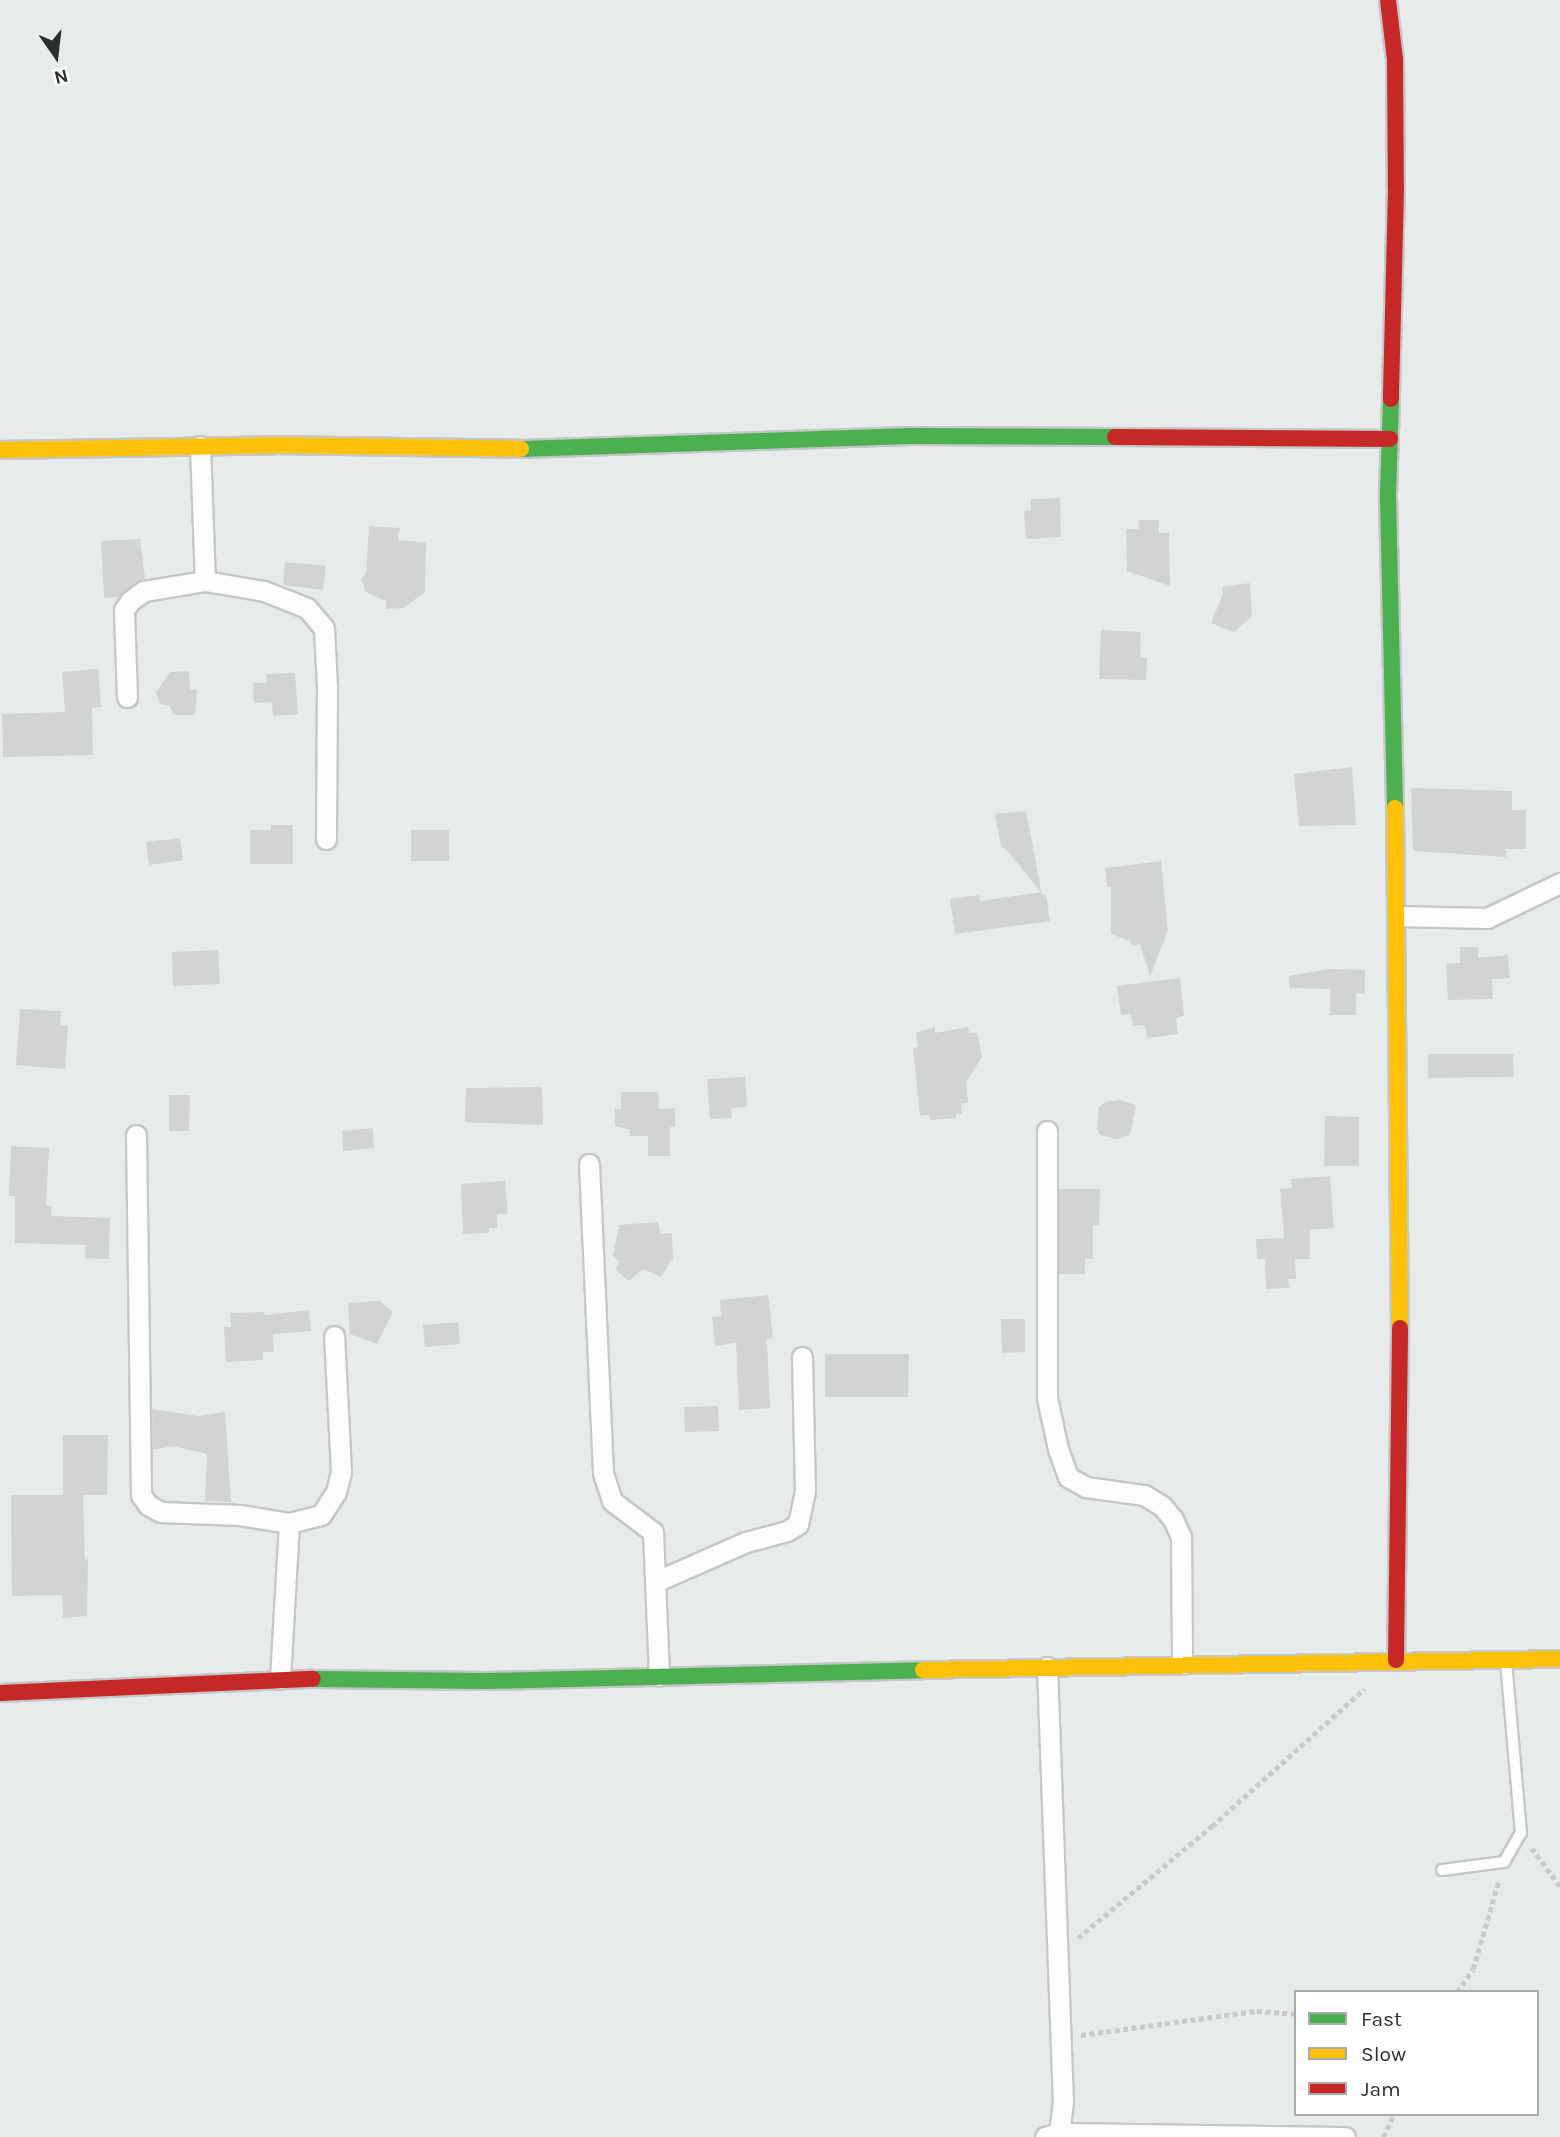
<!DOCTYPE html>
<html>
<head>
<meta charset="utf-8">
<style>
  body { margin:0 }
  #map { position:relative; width:1560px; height:2137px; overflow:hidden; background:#e8ebeb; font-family:Karla,sans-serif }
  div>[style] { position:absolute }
  .building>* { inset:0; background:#d1d3d4 }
  .path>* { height:4.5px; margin-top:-2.25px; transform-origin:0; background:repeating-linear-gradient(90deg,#cbcbcb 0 5px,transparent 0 8.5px) }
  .roads { filter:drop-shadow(2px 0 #c6c8c8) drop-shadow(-2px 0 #c6c8c8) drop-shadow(0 2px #c6c8c8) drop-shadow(0 -2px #c6c8c8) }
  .lane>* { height:10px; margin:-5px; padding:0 5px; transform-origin:5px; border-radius:5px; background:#fcfcfc }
  .street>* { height:19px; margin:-9.5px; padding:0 9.5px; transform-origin:9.5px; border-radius:9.5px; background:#fcfcfc }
  .fast>* { height:16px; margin:-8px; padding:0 8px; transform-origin:8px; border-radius:8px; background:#4caf50 }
  .slow>* { height:16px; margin:-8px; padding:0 8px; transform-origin:8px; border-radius:8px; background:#ffc107 }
  .jam>* { height:16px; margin:-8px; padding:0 8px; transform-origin:8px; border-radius:8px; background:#c62828 }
  span { translate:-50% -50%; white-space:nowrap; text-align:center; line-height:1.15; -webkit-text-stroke:6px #fff; paint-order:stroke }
  .legend { position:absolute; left:1294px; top:1990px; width:245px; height:126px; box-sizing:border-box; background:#fff; border:2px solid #ababab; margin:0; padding:9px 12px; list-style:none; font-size:21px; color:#2c2e2e }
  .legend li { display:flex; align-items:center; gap:14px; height:35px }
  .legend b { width:35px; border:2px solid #ababab }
  .north { position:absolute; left:21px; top:21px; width:70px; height:70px; -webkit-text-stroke:5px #fff; paint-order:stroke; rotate:166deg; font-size:19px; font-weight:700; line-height:28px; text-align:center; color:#2c2e2e }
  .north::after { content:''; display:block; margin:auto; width:24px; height:32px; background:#2c2e2e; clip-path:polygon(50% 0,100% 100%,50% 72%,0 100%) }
</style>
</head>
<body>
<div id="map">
  <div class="building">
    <i style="clip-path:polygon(1060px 498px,1061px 537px,1026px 539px,1024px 511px,1031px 510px,1031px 499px)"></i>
    <i style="clip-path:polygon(1138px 520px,1159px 520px,1159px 533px,1169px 533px,1170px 586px,1127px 571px,1126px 529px,1139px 529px)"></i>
    <i style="clip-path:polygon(369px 526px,400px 528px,398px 540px,426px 543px,425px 592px,403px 608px,386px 609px,386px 601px,366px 592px,361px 578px,366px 574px)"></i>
    <i style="clip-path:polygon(140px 539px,145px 578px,118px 597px,104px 598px,101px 541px)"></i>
    <i style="clip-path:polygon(285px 562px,326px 566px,323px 590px,283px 585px)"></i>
    <i style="clip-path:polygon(1250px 583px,1252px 616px,1234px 632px,1211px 623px,1223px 594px,1222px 587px)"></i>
    <i style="clip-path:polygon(1101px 630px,1141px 632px,1140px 657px,1147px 658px,1146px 680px,1099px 679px)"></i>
    <i style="clip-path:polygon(98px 669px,101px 707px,92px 708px,93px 755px,3px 757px,2px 714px,65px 712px,62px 672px)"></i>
    <i style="clip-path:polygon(189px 671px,190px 689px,197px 690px,195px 715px,173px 715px,170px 706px,160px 704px,156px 692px,170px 672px)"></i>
    <i style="clip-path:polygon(295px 673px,298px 714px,273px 716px,272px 702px,254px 703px,253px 683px,267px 682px,266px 674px)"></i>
    <i style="clip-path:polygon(1352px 767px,1356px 825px,1299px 826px,1294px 774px)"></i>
    <i style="clip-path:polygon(1411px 788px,1512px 791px,1512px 810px,1526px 810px,1526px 849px,1506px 849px,1506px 857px,1413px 851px)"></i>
    <i style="clip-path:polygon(1026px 811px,1042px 895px,1046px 894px,1050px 921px,955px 934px,950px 899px,979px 895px,980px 901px,1041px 892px,1005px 848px,1001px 847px,995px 814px)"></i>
    <i style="clip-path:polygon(271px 825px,293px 825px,293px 864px,250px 864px,250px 830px,271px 830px)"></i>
    <i style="clip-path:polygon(411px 830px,449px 830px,449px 861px,411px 861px)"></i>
    <i style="clip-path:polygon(180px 838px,183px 860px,149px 865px,146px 842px)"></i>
    <i style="clip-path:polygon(1161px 861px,1168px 931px,1150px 976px,1140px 944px,1132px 946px,1131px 941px,1111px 934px,1111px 887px,1107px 887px,1105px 868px)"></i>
    <i style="clip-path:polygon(1460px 947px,1478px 947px,1478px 958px,1508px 955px,1510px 978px,1492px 979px,1493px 999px,1448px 1000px,1446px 964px,1460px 963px)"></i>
    <i style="clip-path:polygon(218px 950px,220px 984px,173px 986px,172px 952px)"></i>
    <i style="clip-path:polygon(1329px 969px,1365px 970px,1365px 994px,1356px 993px,1356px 1015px,1330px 1015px,1330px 989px,1290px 988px,1289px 976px)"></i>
    <i style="clip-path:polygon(1180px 978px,1184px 1016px,1176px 1018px,1178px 1034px,1147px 1038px,1145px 1025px,1133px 1026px,1131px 1014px,1121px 1015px,1117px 986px)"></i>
    <i style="clip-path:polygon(20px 1009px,61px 1011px,60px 1025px,68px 1026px,65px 1069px,16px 1065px)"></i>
    <i style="clip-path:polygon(935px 1027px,935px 1033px,968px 1027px,969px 1033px,977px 1032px,982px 1057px,966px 1082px,968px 1103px,961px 1104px,962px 1114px,956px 1114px,956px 1118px,930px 1120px,929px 1115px,920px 1116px,913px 1048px,918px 1047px,916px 1033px)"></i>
    <i style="clip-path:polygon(1428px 1054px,1513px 1054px,1514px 1077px,1428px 1078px)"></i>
    <i style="clip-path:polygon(745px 1077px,747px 1107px,731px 1108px,732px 1118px,710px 1119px,707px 1079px)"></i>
    <i style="clip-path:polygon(542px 1087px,543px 1125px,465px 1122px,466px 1088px)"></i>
    <i style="clip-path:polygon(621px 1092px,658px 1092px,659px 1109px,675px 1108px,675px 1127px,670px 1127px,670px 1156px,648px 1156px,648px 1136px,630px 1136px,630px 1130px,615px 1126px,615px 1109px,621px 1109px)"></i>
    <i style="clip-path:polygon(169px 1095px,190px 1095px,189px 1131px,169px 1131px)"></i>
    <i style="clip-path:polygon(1120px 1100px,1136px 1105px,1130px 1135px,1117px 1139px,1100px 1135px,1097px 1129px,1099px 1108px,1105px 1102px)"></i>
    <i style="clip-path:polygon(1325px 1116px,1359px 1117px,1359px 1166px,1324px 1166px)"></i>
    <i style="clip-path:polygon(373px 1128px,374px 1148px,343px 1151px,342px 1131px)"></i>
    <i style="clip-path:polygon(11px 1146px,49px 1148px,46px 1206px,52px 1206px,51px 1216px,110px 1218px,109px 1259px,85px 1258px,86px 1245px,15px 1243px,15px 1196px,9px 1196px)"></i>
    <i style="clip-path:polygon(1330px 1176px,1334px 1228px,1310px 1230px,1310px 1259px,1295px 1259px,1296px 1279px,1288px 1279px,1289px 1288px,1266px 1289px,1265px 1259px,1257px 1259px,1256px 1239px,1284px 1238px,1280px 1189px,1292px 1188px,1291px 1179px)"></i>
    <i style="clip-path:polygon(505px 1181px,508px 1214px,497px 1214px,497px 1228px,489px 1228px,489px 1233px,463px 1234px,461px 1184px)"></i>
    <i style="clip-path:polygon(1059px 1189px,1100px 1189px,1099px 1225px,1093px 1225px,1093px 1259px,1085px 1259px,1085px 1274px,1059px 1274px)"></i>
    <i style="clip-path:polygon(658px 1222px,660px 1234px,672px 1233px,673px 1258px,661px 1277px,643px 1269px,629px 1281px,616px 1270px,619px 1261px,613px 1256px,619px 1225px)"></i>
    <i style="clip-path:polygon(768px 1295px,773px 1338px,767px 1339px,770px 1408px,739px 1410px,736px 1343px,715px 1346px,712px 1317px,721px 1316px,720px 1300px)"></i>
    <i style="clip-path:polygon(380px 1301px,393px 1312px,377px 1344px,350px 1334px,348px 1303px)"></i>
    <i style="clip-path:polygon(309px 1310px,311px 1331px,273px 1334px,274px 1352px,263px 1352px,263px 1360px,226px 1362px,224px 1327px,231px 1327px,230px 1313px,264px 1312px,265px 1315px)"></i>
    <i style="clip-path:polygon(1001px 1319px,1025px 1319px,1025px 1352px,1002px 1353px)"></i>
    <i style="clip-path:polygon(458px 1322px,460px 1344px,425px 1347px,423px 1325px)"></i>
    <i style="clip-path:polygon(825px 1354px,909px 1354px,908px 1397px,825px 1397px)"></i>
    <i style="clip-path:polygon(718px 1406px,719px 1431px,685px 1432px,684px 1407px)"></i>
    <i style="clip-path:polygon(152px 1409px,198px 1416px,225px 1412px,231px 1502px,205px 1501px,207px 1454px,173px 1446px,153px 1450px)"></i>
    <i style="clip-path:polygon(63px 1435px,108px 1435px,107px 1495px,83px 1495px,85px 1560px,88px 1559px,87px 1616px,63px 1618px,62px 1595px,12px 1596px,11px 1528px,11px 1495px,63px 1495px)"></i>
  </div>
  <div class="path">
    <i style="left:1532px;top:1848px;width:47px;rotate:53.6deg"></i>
    <i style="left:1078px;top:1938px;width:175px;rotate:-39.9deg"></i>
    <i style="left:1212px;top:1826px;width:205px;rotate:-42deg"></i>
    <i style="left:1457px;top:1992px;width:28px;rotate:-55deg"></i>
    <i style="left:1473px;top:1969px;width:93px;rotate:-73.7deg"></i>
    <i style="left:1081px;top:2035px;width:178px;rotate:-7.8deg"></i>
    <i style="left:1257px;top:2011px;width:39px;rotate:4deg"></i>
    <i style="left:1383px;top:2137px;width:25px;rotate:-64deg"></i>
  </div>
  <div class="roads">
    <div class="lane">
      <i style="left:1442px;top:1870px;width:63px;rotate:-7.4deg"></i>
      <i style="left:1504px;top:1862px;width:34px;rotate:-60deg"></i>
      <i style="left:1521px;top:1833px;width:171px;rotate:-95deg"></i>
    </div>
    <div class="street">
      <i style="left:200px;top:446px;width:135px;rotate:87.9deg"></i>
      <i style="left:127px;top:697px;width:87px;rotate:-92deg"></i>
      <i style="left:124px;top:610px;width:11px;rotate:-56deg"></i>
      <i style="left:130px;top:601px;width:17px;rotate:-36deg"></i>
      <i style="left:144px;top:591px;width:62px;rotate:-9.3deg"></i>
      <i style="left:205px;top:581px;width:60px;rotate:9.6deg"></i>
      <i style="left:264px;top:591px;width:46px;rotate:21.6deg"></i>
      <i style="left:307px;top:608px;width:26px;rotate:50deg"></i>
      <i style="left:324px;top:628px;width:60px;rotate:87.1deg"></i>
      <i style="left:327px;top:688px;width:151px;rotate:90.4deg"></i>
      <i style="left:1398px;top:916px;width:89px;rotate:1.3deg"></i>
      <i style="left:1487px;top:918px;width:81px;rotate:-25.6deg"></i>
      <i style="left:1047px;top:1131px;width:267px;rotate:90deg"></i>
      <i style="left:1047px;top:1398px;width:52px;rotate:77.8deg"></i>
      <i style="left:1058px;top:1449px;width:30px;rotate:70deg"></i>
      <i style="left:1068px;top:1477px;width:21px;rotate:29deg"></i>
      <i style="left:1086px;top:1487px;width:59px;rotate:7.9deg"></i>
      <i style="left:1144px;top:1495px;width:21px;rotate:31deg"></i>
      <i style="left:1162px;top:1506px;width:17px;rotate:50deg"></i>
      <i style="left:1173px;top:1519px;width:20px;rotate:66deg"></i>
      <i style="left:1181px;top:1537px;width:127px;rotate:89.5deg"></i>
      <i style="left:136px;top:1135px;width:360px;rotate:89.2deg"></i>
      <i style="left:141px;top:1495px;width:12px;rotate:55deg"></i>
      <i style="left:148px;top:1505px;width:15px;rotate:28deg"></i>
      <i style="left:161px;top:1512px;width:79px;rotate:2.2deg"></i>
      <i style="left:240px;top:1515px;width:50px;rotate:9.3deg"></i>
      <i style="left:289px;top:1523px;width:33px;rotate:-14deg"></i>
      <i style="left:321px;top:1515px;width:27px;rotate:-57deg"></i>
      <i style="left:336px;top:1492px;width:21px;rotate:-76deg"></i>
      <i style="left:341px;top:1472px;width:136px;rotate:-92.9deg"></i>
      <i style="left:589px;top:1164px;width:309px;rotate:87.4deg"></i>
      <i style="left:603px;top:1473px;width:29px;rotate:72deg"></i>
      <i style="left:612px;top:1501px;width:51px;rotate:37.1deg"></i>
      <i style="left:653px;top:1532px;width:144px;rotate:87.6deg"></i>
      <i style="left:657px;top:1581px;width:97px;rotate:-23.7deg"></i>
      <i style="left:746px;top:1542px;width:42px;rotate:-15deg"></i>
      <i style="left:787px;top:1531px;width:13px;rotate:-32deg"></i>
      <i style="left:798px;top:1524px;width:34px;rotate:-78deg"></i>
      <i style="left:805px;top:1491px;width:134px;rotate:-91.3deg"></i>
      <i style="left:1047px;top:1667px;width:434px;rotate:87.9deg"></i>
      <i style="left:1063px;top:2101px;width:32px;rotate:97deg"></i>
      <i style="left:280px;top:1679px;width:156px;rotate:-86.7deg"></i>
      <i style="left:1045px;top:2137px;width:15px;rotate:-16deg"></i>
      <i style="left:1059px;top:2133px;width:286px;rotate:0.8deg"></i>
    </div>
    <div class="fast">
      <i style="left:1391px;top:399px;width:98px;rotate:91.8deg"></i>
      <i style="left:1388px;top:497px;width:311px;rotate:88.7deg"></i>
      <i style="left:521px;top:449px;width:389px;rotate:-1.9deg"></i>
      <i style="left:910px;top:436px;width:205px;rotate:0.3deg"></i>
      <i style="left:313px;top:1679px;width:173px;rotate:0.7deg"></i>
      <i style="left:486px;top:1681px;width:437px;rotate:-1.4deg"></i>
    </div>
    <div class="slow">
      <i style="left:0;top:450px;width:276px;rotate:-1deg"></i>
      <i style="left:276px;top:445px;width:245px;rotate:0.9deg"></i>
      <i style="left:1395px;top:808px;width:520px;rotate:89.45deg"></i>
      <i style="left:923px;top:1670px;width:637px;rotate:-0.99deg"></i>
    </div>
    <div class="jam">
      <i style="left:1388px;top:0;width:60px;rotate:83.3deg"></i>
      <i style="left:1395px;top:60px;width:129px;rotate:89.6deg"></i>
      <i style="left:1396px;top:189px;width:210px;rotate:91.4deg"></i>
      <i style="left:1115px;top:437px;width:275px;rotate:0.4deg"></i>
      <i style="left:1396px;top:1660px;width:332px;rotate:-89.3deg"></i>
      <i style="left:0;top:1693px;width:313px;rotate:-2.6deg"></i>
    </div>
  </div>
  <ul class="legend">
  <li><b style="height:9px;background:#4caf50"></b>Fast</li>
  <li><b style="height:9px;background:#ffc107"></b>Slow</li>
  <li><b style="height:9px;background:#c62828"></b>Jam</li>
  </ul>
  <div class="north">N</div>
</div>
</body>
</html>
